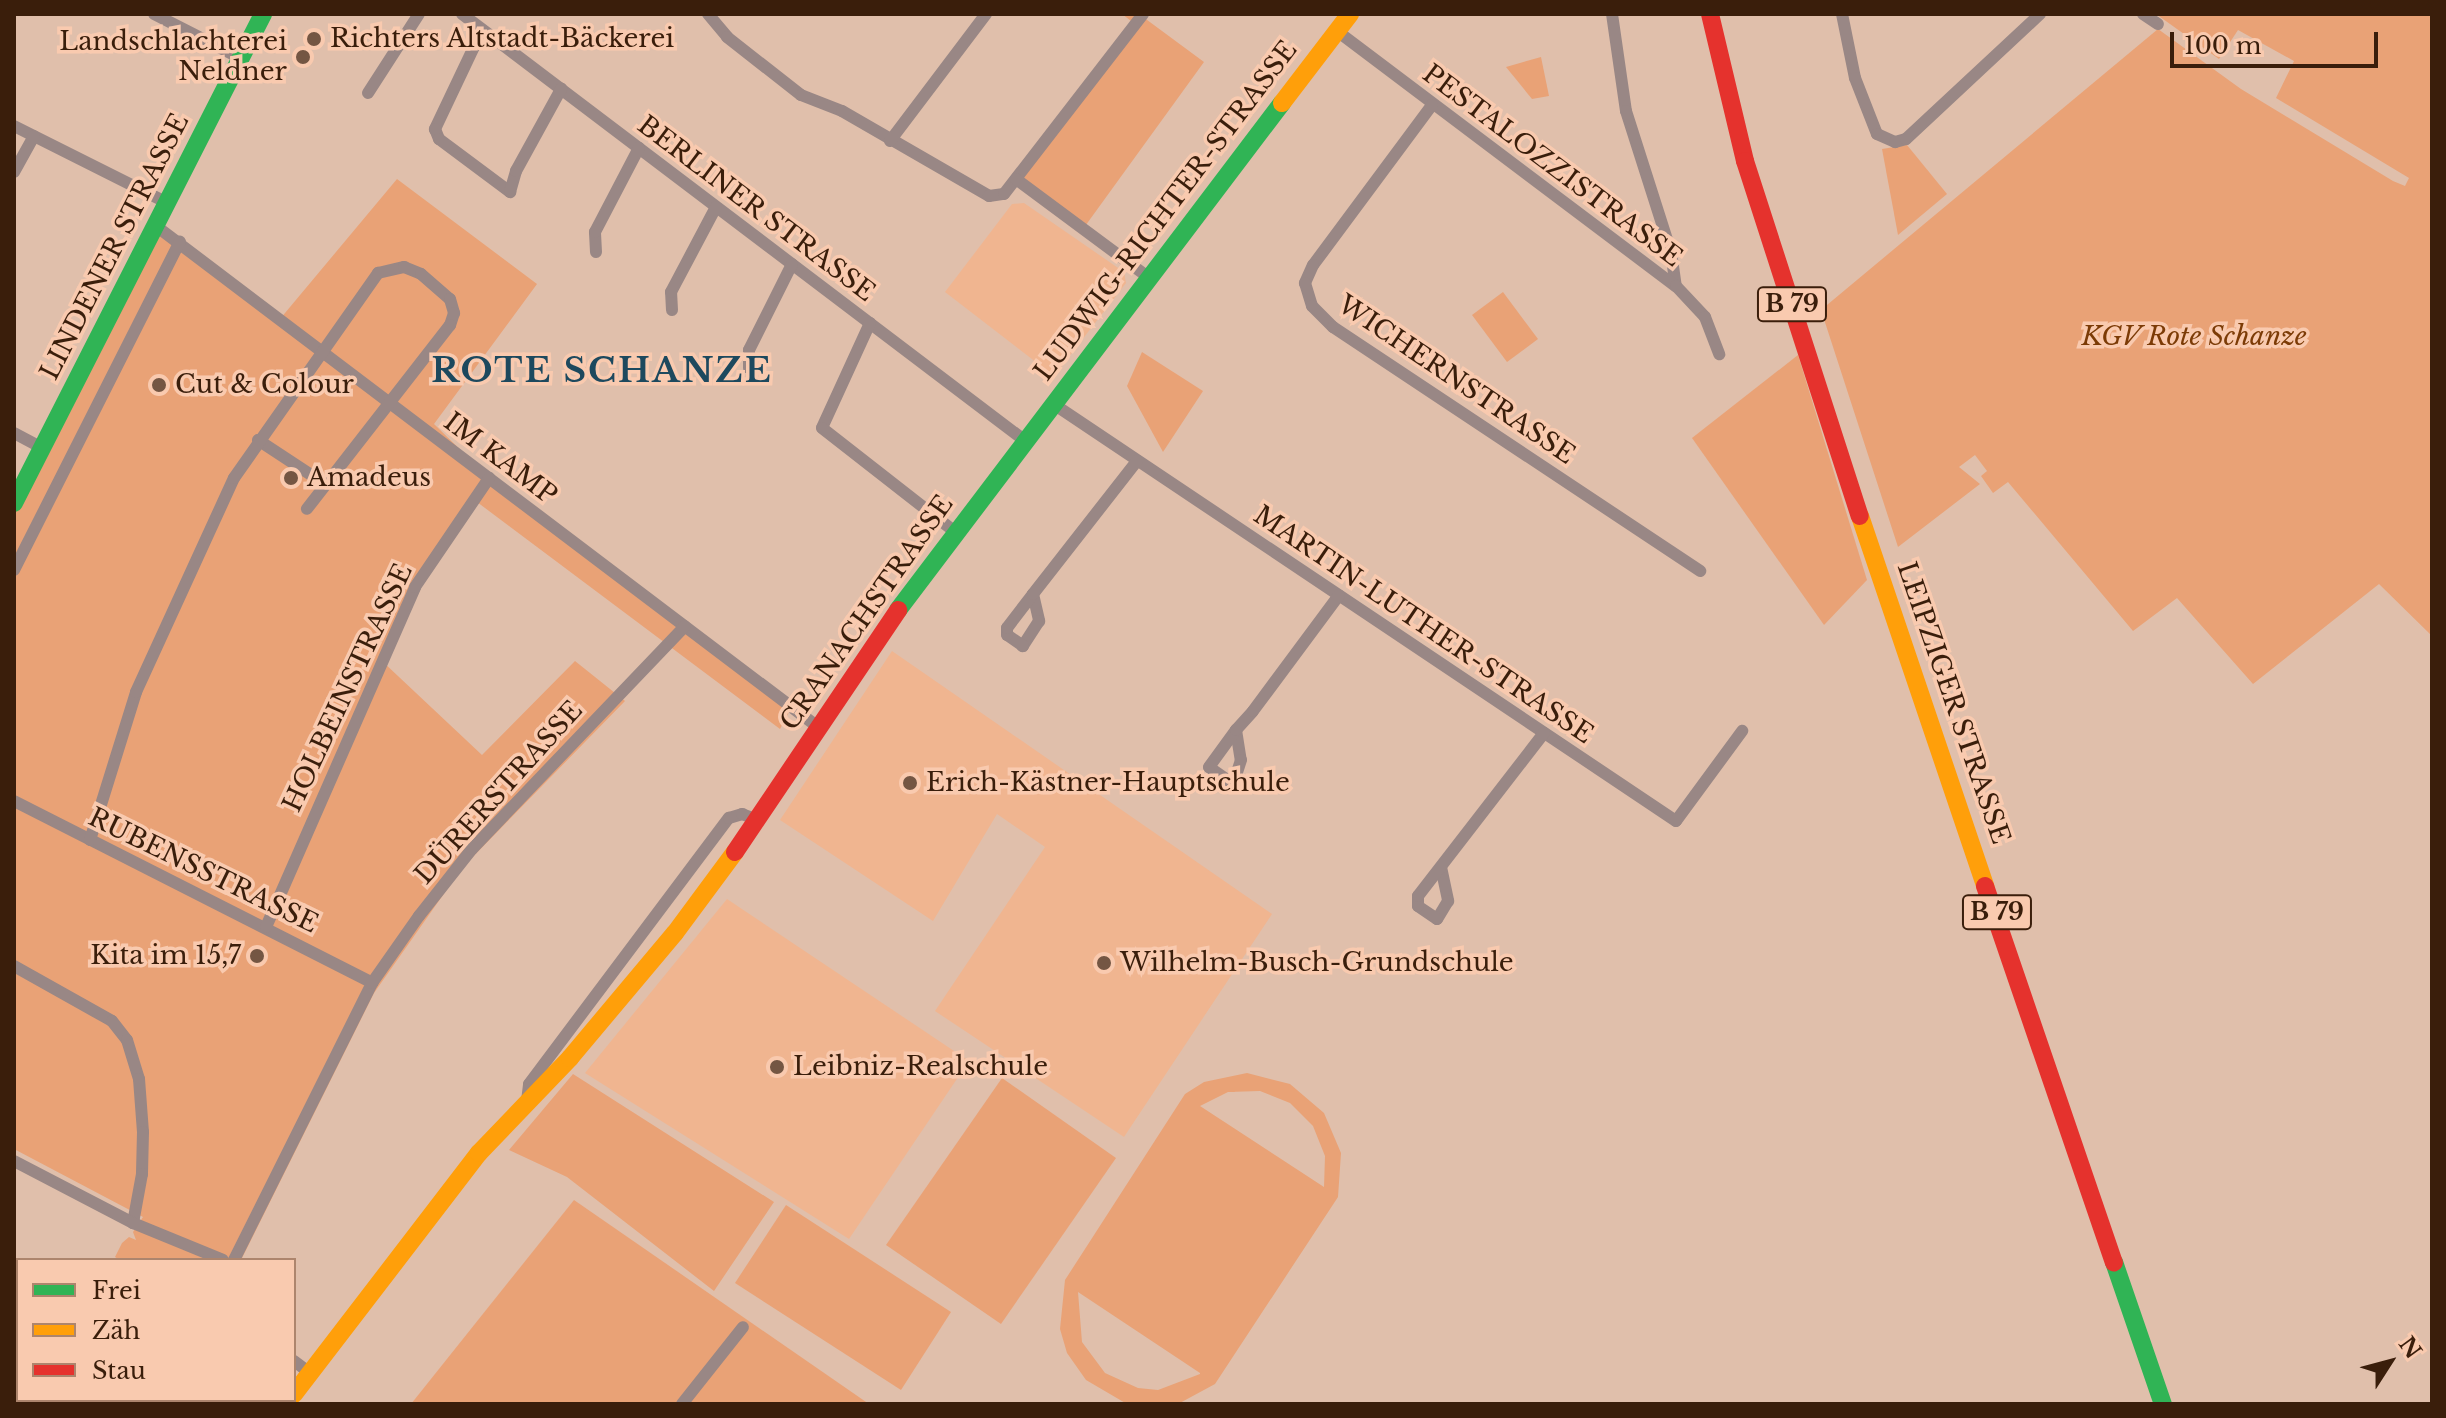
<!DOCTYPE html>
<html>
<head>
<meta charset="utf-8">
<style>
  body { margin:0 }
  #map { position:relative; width:2446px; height:1418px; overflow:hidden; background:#e0bfab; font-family:"Libre Baskerville",serif }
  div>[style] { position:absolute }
  .built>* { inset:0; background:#f0b590 }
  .green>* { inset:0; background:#e9a276 }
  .street>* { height:12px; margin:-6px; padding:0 6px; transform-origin:6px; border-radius:6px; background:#998785 }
  .fast>* { height:18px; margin:-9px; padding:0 9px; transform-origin:9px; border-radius:9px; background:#30b455 }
  .slow>* { height:18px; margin:-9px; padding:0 9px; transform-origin:9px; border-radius:9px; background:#ff9f0a }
  .jam>* { height:18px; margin:-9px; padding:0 9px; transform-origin:9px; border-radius:9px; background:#e5322d }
  .dots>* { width:22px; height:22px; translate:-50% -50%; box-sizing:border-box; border:4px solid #f9caaf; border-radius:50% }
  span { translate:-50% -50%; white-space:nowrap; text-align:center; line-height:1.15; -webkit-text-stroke:7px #f9caaf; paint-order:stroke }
  .shield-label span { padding:2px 6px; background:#f9caaf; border:2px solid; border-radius:6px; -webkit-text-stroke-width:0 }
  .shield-label { font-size:24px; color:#3a1e0b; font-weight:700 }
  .poi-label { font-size:26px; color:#3a1e0b }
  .left { translate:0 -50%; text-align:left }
  .right { translate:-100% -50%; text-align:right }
  .street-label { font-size:26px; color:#3a1e0b }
  .park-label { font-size:26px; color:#7c3b06; font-style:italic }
  .district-label { font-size:34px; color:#1d495e; font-weight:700; letter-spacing:2px }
  .frame { position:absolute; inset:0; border:16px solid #3a1e0b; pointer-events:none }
  .legend { position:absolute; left:16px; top:1258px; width:280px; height:144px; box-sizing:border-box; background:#f9caaf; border:2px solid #ad856d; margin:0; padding:10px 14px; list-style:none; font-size:24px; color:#3a1e0b }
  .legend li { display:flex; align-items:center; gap:16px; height:40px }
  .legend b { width:40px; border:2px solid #ad856d }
  .north { position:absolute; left:2350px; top:1322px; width:80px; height:80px; -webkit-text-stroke:6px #f9caaf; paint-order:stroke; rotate:54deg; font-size:22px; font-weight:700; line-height:32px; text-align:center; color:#3a1e0b }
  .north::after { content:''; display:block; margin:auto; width:28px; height:36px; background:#3a1e0b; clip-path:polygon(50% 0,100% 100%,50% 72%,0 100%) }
  .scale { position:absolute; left:2170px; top:32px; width:208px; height:36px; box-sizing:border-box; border:4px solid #3a1e0b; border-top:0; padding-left:10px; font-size:24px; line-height:28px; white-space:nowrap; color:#3a1e0b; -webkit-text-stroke:6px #f9caaf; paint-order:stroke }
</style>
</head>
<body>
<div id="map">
  <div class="built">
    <i style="clip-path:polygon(1024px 203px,1124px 272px,1126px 283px,1054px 376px,945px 292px,1012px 204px)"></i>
    <i style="clip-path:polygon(892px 651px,1272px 914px,1124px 1137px,935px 1011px,1045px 847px,997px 814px,933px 921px,780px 820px)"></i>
    <i style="clip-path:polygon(727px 899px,969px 1061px,849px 1239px,585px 1073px)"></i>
  </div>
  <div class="green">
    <i style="clip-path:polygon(1122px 14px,1139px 14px,1204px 62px,1083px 229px,1016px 179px,1135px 24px)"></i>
    <i style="clip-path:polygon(2156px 14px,2432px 14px,2432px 636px,2379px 584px,2253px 684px,2177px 598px,2133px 631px,2008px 482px,1993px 493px,1981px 476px,1987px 471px,1975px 455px,1959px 467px,1980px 484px,1898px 547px,1821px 310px,2158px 29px,2241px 89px,2393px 181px,2405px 186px,2409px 178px,2276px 98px,2294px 61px,2238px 30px,2219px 59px)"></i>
    <i style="clip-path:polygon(1541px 57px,1549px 96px,1532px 99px,1506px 67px)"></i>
    <i style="clip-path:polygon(1907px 145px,1947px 194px,1898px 235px,1882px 149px)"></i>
    <i style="clip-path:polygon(397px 179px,537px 284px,434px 424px,489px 478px,792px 706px,780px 729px,473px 499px,415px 587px,382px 661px,482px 755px,575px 661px,625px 701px,462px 868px,374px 993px,241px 1260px,120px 1260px,115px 1257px,122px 1243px,129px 1237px,136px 1240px,133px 1232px,143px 1217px,14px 1149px,14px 503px,156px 226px,280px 319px)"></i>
    <i style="clip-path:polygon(1503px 292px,1538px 339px,1507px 362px,1472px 315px)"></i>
    <i style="clip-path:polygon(1142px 352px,1203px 391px,1163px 452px,1127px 386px)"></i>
    <i style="clip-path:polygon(1798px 355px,1867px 580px,1824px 625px,1692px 438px)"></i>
    <i style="clip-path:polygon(evenodd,1247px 1073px,1290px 1084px,1324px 1113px,1341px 1153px,1338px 1197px,1215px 1384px,1178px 1404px,1127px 1404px,1086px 1380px,1067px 1353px,1060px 1329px,1065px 1280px,1185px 1094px,1204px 1082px,1247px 1073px,1260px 1091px,1290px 1103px,1313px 1126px,1325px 1156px,1324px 1187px,1200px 1106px,1228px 1092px,1260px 1091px,1247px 1073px,1078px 1292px,1200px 1373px,1200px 1374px,1158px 1390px,1138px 1388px,1105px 1373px,1082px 1342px,1078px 1292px)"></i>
    <i style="clip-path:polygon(573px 1074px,774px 1202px,714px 1291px,567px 1177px,509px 1150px)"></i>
    <i style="clip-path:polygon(1002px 1078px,1116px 1158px,1001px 1324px,886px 1245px)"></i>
    <i style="clip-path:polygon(574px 1200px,869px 1404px,411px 1404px)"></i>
    <i style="clip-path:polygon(786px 1205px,951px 1312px,901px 1390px,735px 1283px)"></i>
  </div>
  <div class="street">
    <i style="left:154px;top:14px;width:97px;rotate:27.1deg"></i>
    <i style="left:462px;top:14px;width:705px;rotate:37.16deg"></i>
    <i style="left:708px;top:14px;width:30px;rotate:50deg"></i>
    <i style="left:727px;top:37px;width:94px;rotate:38.1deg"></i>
    <i style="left:801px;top:95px;width:44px;rotate:21.3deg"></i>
    <i style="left:842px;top:111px;width:170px;rotate:30deg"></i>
    <i style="left:989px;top:196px;width:15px;rotate:-8deg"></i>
    <i style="left:1004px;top:194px;width:227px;rotate:-52.3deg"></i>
    <i style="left:1612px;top:14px;width:98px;rotate:81.8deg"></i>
    <i style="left:1626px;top:111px;width:148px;rotate:72.3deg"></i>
    <i style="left:1671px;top:252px;width:34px;rotate:82deg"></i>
    <i style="left:1842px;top:14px;width:65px;rotate:78.5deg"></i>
    <i style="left:1855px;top:78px;width:60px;rotate:68.6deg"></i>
    <i style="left:1877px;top:134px;width:20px;rotate:24deg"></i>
    <i style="left:1895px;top:142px;width:11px;rotate:-15deg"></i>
    <i style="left:1906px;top:139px;width:183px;rotate:-43deg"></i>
    <i style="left:2143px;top:14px;width:18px;rotate:34deg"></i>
    <i style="left:482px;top:30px;width:110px;rotate:115.4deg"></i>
    <i style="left:435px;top:129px;width:11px;rotate:68deg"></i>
    <i style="left:439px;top:139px;width:89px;rotate:36.7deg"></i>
    <i style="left:510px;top:192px;width:22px;rotate:-74deg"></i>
    <i style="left:516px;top:171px;width:94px;rotate:-61.2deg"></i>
    <i style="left:1337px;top:31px;width:424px;rotate:37deg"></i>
    <i style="left:1676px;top:286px;width:42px;rotate:46.9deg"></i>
    <i style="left:1705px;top:317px;width:40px;rotate:69deg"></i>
    <i style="left:368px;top:93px;width:94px;rotate:-57.2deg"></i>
    <i style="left:1432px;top:105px;width:199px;rotate:126.6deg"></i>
    <i style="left:1313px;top:265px;width:20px;rotate:114deg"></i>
    <i style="left:1305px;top:283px;width:24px;rotate:73deg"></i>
    <i style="left:1312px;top:306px;width:30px;rotate:45deg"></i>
    <i style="left:1333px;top:327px;width:441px;rotate:33.6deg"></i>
    <i style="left:14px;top:126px;width:172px;rotate:26.6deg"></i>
    <i style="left:890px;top:141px;width:159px;rotate:-52.9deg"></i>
    <i style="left:14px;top:172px;width:41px;rotate:-60.9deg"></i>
    <i style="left:1016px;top:179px;width:164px;rotate:36.6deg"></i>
    <i style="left:156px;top:226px;width:830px;rotate:37.12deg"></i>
    <i style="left:596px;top:252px;width:20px;rotate:-93deg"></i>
    <i style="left:595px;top:232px;width:95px;rotate:-62.4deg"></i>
    <i style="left:672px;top:310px;width:18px;rotate:-93deg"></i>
    <i style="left:671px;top:292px;width:96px;rotate:-62.1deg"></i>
    <i style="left:870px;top:323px;width:115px;rotate:114.6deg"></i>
    <i style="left:822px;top:428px;width:167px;rotate:38deg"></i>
    <i style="left:749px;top:368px;width:18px;rotate:-90deg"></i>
    <i style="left:749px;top:350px;width:96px;rotate:-63.4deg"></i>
    <i style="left:1052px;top:403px;width:751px;rotate:33.82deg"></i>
    <i style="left:1676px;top:821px;width:112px;rotate:-53.7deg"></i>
    <i style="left:14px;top:433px;width:32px;rotate:28deg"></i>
    <i style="left:258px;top:440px;width:80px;rotate:33.3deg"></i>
    <i style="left:14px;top:570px;width:368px;rotate:-63.2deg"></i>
    <i style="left:1033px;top:594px;width:28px;rotate:77deg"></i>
    <i style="left:1039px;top:621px;width:30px;rotate:123deg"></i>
    <i style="left:1023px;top:646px;width:19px;rotate:-145deg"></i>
    <i style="left:1007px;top:635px;width:7px;rotate:-90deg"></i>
    <i style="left:1007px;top:628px;width:43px;rotate:-52.6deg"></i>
    <i style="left:1033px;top:594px;width:169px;rotate:-52deg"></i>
    <i style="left:1236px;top:730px;width:30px;rotate:81deg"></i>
    <i style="left:1241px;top:760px;width:25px;rotate:108deg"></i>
    <i style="left:1233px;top:784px;width:29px;rotate:-145deg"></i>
    <i style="left:1209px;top:767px;width:46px;rotate:-53.9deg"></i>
    <i style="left:1236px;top:730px;width:25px;rotate:-48deg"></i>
    <i style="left:1253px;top:711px;width:144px;rotate:-53.4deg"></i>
    <i style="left:14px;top:801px;width:402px;rotate:26.9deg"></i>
    <i style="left:90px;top:840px;width:155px;rotate:-72.7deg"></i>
    <i style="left:136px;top:692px;width:235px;rotate:-65.4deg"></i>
    <i style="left:234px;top:478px;width:251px;rotate:-54.9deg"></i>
    <i style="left:378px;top:273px;width:27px;rotate:-13deg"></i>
    <i style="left:404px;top:267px;width:18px;rotate:22deg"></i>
    <i style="left:421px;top:274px;width:38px;rotate:41deg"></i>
    <i style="left:450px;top:299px;width:15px;rotate:74deg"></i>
    <i style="left:454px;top:313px;width:13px;rotate:108deg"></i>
    <i style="left:450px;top:325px;width:233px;rotate:127.9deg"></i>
    <i style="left:1441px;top:867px;width:35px;rotate:78deg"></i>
    <i style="left:1448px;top:901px;width:21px;rotate:121deg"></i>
    <i style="left:1437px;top:919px;width:23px;rotate:-146deg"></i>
    <i style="left:1418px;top:906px;width:10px;rotate:-90deg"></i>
    <i style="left:1418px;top:896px;width:206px;rotate:-52.3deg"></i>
    <i style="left:266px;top:927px;width:371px;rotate:-66.3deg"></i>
    <i style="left:415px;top:587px;width:132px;rotate:-55.8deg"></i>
    <i style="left:14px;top:966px;width:112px;rotate:29.3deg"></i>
    <i style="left:112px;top:1021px;width:24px;rotate:52deg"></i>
    <i style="left:127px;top:1040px;width:41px;rotate:72.9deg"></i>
    <i style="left:139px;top:1079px;width:53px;rotate:85.7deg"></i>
    <i style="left:143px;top:1132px;width:42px;rotate:91.4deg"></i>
    <i style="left:142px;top:1174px;width:50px;rotate:100.4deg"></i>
    <i style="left:527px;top:1101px;width:17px;rotate:-83deg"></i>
    <i style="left:529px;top:1084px;width:333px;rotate:-53.1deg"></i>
    <i style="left:729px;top:818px;width:14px;rotate:-17deg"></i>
    <i style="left:742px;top:814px;width:17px;rotate:21deg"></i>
    <i style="left:14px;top:1161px;width:134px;rotate:27.5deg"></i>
    <i style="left:133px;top:1223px;width:97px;rotate:22.3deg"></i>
    <i style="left:234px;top:1260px;width:309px;rotate:-63.5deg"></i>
    <i style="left:372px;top:983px;width:82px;rotate:-55deg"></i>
    <i style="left:419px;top:916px;width:85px;rotate:-51.7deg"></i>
    <i style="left:472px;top:849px;width:308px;rotate:-46.3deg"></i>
    <i style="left:294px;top:1361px;width:20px;rotate:37deg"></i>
    <i style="left:682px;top:1404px;width:98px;rotate:-51.6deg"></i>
  </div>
  <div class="fast">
    <i style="left:14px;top:503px;width:549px;rotate:-63.01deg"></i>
    <i style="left:898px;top:610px;width:636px;rotate:-52.86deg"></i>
    <i style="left:2114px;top:1262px;width:150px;rotate:71deg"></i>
    <i style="left:65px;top:1400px;width:7px;rotate:34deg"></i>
  </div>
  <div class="slow">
    <i style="left:1282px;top:103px;width:112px;rotate:-52.6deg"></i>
    <i style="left:1860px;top:516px;width:391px;rotate:71.3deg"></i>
    <i style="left:14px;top:1368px;width:4px;rotate:27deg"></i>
    <i style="left:294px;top:1394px;width:304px;rotate:-52.5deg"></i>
    <i style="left:479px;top:1153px;width:132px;rotate:-46.2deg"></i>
    <i style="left:570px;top:1058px;width:163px;rotate:-50deg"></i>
    <i style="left:675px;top:933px;width:101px;rotate:-53.5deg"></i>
  </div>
  <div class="jam">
    <i style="left:1710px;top:14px;width:151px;rotate:76.6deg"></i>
    <i style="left:1745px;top:161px;width:373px;rotate:72.1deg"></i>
    <i style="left:735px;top:852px;width:292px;rotate:-56deg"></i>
    <i style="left:1985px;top:886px;width:398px;rotate:71.1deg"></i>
  </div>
  <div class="dots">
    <i style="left:314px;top:39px;background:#745643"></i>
    <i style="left:303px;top:57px;background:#745643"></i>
    <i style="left:159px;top:385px;background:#745643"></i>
    <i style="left:291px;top:478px;background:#745643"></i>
    <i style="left:910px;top:783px;background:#745643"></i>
    <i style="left:257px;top:956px;background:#745643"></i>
    <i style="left:1104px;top:963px;background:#745643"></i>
    <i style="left:777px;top:1067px;background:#745643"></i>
  </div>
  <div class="shield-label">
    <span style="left:1792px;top:304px">B 79</span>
    <span style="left:1997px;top:912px">B 79</span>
  </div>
  <div class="poi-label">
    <span class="left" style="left:330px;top:39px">Richters Altstadt-Bäckerei</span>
    <span class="right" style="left:287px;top:57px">Landschlachterei<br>Neldner</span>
    <span class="left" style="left:175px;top:385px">Cut &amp; Colour</span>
    <span class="left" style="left:307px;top:478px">Amadeus</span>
    <span class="left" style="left:926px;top:783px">Erich-Kästner-Hauptschule</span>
    <span class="right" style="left:241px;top:956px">Kita im 15,7</span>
    <span class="left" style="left:1120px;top:963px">Wilhelm-Busch-Grundschule</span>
    <span class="left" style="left:793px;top:1067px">Leibniz-Realschule</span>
  </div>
  <div class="street-label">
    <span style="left:1552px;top:166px;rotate:37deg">PESTALOZZISTRASSE</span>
    <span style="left:756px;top:209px;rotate:37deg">BERLINER STRASSE</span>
    <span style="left:1166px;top:211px;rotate:-53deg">LUDWIG-RICHTER-STRASSE</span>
    <span style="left:115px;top:247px;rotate:-63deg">LINDENER STRASSE</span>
    <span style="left:1456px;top:380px;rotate:34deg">WICHERNSTRASSE</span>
    <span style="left:500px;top:459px;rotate:37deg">IM KAMP</span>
    <span style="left:867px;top:613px;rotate:-55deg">CRANACHSTRASSE</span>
    <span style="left:1423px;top:625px;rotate:34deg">MARTIN-LUTHER-STRASSE</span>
    <span style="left:348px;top:688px;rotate:-65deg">HOLBEINSTRASSE</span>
    <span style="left:1953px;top:703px;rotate:71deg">LEIPZIGER STRASSE</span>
    <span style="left:499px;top:793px;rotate:-48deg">DÜRERSTRASSE</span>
    <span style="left:203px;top:871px;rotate:26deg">RUBENSSTRASSE</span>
  </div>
  <div class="park-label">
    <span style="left:2194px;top:337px">KGV Rote Schanze</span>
  </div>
  <div class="district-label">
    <span style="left:602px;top:371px">ROTE SCHANZE</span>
  </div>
  <div class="frame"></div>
  <ul class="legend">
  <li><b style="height:10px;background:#30b455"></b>Frei</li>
  <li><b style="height:10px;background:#ff9f0a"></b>Zäh</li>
  <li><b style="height:10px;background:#e5322d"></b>Stau</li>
  </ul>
  <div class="north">N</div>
  <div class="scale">100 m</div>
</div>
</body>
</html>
